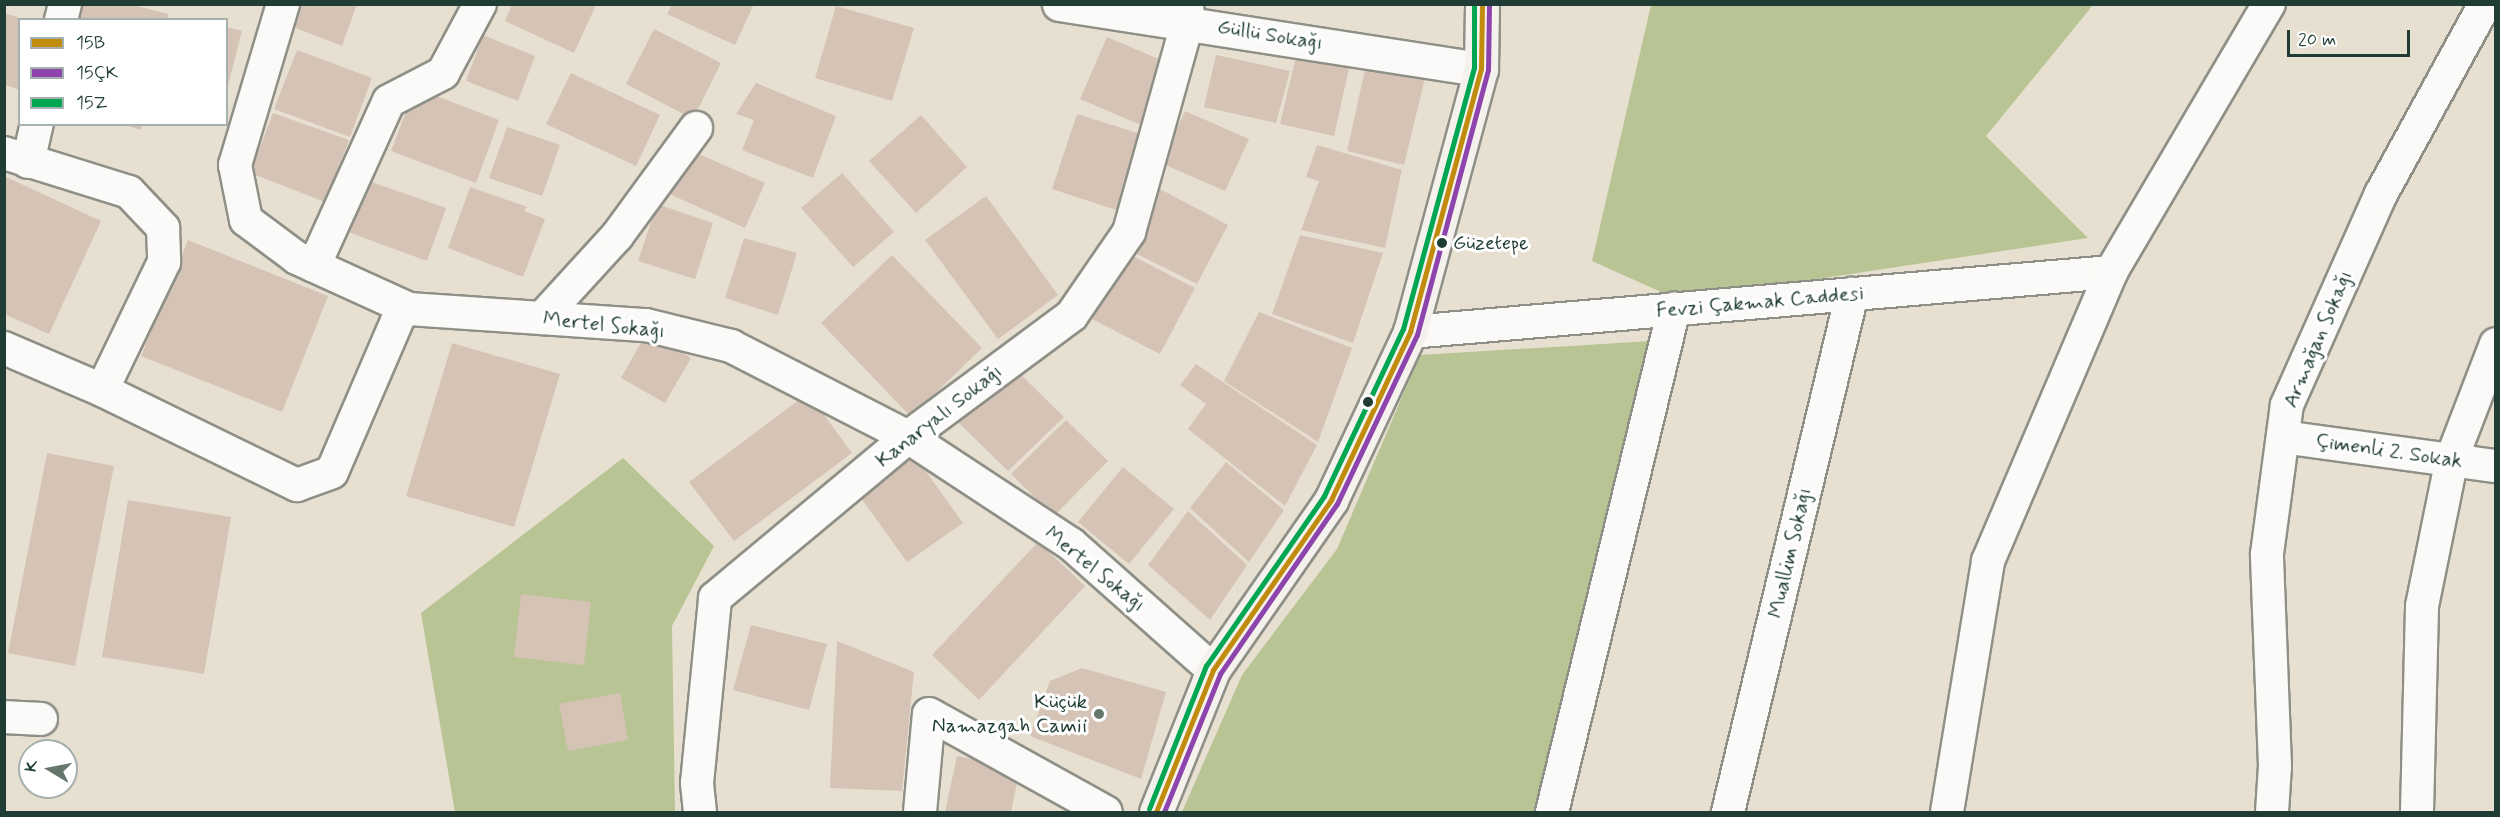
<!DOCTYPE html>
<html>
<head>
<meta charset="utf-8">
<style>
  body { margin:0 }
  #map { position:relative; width:2500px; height:817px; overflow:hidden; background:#e7e0d1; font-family:Mynerve,sans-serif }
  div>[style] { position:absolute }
  .forest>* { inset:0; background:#b8c493 }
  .building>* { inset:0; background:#d5c3b6 }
  .roads { filter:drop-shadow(2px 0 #8e9087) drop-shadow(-2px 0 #8e9087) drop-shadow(0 2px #8e9087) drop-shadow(0 -2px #8e9087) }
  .minor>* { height:32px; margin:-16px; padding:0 16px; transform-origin:16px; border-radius:16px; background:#fbfaf8 }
  .tertiary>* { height:33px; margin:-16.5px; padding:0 16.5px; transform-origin:16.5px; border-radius:16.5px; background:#fbfaf8 }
  .secondary>* { height:33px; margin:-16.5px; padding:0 16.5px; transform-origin:16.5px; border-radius:16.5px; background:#f5f2ee }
  .bus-1>* { height:4.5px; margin:-2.25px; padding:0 2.25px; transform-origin:2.25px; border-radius:2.25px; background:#c18c0d }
  .bus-2>* { height:4.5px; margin:-2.25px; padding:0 2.25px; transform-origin:2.25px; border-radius:2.25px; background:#8e44ad }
  .bus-3>* { height:4.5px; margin:-2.25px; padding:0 2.25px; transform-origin:2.25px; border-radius:2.25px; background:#00a651 }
  .dots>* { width:16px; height:16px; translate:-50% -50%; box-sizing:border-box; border:3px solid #fff; border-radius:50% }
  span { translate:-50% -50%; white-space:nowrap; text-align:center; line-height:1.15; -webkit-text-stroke:6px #fff; paint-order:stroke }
  .bus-label { font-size:20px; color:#1f3d34 }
  .left { translate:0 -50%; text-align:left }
  .street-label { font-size:21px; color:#1f3d34 }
  .poi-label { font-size:21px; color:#1f3d34 }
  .right { translate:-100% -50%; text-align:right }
  .frame { position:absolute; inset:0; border:6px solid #1f3d34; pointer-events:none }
  .legend { position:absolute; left:18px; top:18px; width:210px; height:108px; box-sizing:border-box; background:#fff; border:2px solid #a5b1ae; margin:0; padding:8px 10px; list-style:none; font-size:18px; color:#1f3d34 }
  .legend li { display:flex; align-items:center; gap:12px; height:30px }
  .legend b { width:30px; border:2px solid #a5b1ae }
  .north { position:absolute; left:18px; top:739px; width:60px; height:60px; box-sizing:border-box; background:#fff; border:2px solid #a5b1ae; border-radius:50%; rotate:280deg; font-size:16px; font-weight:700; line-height:24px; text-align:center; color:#1f3d34 }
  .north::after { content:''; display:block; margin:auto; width:21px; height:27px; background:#65766b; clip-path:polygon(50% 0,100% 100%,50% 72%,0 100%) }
  .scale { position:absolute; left:2287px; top:30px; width:123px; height:27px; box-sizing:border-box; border:3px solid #1f3d34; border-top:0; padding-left:8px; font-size:18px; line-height:21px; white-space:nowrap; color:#1f3d34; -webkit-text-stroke:4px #fff; paint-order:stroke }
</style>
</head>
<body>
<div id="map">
  <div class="forest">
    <i style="clip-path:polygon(1651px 5px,2093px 5px,1986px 136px,2088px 238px,1679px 300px,1592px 261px)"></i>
    <i style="clip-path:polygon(1668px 340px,1540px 812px,1182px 812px,1242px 675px,1337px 549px,1420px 355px)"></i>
    <i style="clip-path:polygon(623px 458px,714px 546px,672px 626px,675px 812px,455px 812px,421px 613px)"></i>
  </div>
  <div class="building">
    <i style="clip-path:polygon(81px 4px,129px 4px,168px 14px,167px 20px,77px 20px)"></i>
    <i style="clip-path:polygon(296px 4px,357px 4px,342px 46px,288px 25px)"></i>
    <i style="clip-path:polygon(672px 4px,754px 4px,735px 45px,667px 14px)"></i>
    <i style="clip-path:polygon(512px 5px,596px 5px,574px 53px,505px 21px)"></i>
    <i style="clip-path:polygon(836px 6px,914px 28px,892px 101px,815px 78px)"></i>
    <i style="clip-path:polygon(5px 13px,20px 18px,20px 90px,5px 85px)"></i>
    <i style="clip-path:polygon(226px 27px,242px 31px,227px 89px,226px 89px)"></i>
    <i style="clip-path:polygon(654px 29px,721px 63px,693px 119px,626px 84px)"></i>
    <i style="clip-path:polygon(483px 35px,535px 56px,518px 101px,466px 81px)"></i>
    <i style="clip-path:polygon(1107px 37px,1168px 63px,1141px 125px,1080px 99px)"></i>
    <i style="clip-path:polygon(297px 50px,372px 78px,350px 137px,274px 109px)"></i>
    <i style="clip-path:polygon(1297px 52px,1350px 64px,1334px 136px,1280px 124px)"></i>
    <i style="clip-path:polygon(1216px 55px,1290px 71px,1276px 123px,1204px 107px)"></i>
    <i style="clip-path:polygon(1366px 65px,1425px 78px,1404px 165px,1347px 151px)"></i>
    <i style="clip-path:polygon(571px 73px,660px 115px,636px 166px,546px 124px)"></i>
    <i style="clip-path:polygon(756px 83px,836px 116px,813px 178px,742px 150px,754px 120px,736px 114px)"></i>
    <i style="clip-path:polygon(415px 88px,499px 120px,476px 183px,391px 151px)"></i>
    <i style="clip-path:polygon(1185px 111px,1249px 139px,1225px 191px,1161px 163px)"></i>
    <i style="clip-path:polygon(273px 113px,349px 140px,325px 202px,250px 173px)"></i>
    <i style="clip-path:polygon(1077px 114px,1147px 136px,1122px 212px,1052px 189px)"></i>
    <i style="clip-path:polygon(921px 115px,967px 167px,916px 213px,869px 161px)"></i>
    <i style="clip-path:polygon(122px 124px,142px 124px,141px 130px)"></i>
    <i style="clip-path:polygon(507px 127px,560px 145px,542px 196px,489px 178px)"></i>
    <i style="clip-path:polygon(1317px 145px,1402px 170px,1385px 248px,1301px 230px,1319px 181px,1306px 177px)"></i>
    <i style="clip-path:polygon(687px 149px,765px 183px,745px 228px,667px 193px)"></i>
    <i style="clip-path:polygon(842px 173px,894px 232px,853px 267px,801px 208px)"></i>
    <i style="clip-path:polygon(4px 176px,101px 221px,49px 334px,4px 314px)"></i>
    <i style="clip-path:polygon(366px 180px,446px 208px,427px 261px,348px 232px)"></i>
    <i style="clip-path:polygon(470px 187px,527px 207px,524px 211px,545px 219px,523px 277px,448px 248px)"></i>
    <i style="clip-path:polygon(1160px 189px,1228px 225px,1197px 284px,1129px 250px)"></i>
    <i style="clip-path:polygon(986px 196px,1058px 295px,998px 339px,925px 240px)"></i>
    <i style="clip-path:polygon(657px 204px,713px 223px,695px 279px,638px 261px)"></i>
    <i style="clip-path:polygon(1300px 235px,1383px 253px,1353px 343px,1272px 314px)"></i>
    <i style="clip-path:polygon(744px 238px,797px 253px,778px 315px,725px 298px)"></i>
    <i style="clip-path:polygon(188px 240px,328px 296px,282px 412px,141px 356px)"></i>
    <i style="clip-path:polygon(1127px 253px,1195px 288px,1160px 354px,1092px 319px)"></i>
    <i style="clip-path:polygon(892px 255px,982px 348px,911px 417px,821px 323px)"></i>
    <i style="clip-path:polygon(1259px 312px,1352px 348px,1318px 442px,1224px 381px)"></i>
    <i style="clip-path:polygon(647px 332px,691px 358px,665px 403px,621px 378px)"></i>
    <i style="clip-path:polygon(452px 343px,560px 374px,514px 527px,406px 496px)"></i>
    <i style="clip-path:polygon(1196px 364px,1317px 445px,1285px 506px,1188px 429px,1206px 404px,1180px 385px)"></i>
    <i style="clip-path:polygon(1013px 367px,1064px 417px,1008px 471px,958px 422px)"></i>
    <i style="clip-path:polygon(808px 393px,852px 453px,734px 541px,689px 482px)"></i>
    <i style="clip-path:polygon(1066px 420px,1108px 461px,1054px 516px,1011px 474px)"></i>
    <i style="clip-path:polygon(912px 452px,963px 523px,907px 562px,856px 491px)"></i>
    <i style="clip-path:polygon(47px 453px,114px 466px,75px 666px,8px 653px)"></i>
    <i style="clip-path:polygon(1226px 462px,1284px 510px,1249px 562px,1190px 508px)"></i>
    <i style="clip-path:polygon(1123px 467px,1174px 509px,1129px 564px,1078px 522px)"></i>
    <i style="clip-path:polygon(128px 500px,231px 517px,204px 674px,102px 657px)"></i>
    <i style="clip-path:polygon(1188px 511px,1247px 565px,1210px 620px,1148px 565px)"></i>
    <i style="clip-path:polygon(1038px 542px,1085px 586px,979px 700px,932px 655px)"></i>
    <i style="clip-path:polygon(521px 594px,591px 602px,584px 665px,514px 657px)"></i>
    <i style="clip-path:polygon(751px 625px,827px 644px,809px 710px,733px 690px)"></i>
    <i style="clip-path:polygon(837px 641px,914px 672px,902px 791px,830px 788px)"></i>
    <i style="clip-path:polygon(1082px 668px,1166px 692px,1141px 779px,1030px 736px,1050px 681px)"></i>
    <i style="clip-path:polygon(620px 693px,628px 740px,568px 751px,559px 704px)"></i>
    <i style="clip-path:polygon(957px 756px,1020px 769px,1011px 812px,945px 812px)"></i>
  </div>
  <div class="roads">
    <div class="minor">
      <i style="left:283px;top:4px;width:168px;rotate:106.6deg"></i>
      <i style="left:235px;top:165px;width:56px;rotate:78.7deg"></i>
      <i style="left:246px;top:220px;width:64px;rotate:36.7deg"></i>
      <i style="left:297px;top:258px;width:123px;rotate:24.5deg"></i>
      <i style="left:409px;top:309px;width:238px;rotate:3.9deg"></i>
      <i style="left:646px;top:325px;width:88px;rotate:13.9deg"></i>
      <i style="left:731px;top:346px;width:199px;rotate:27.2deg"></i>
      <i style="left:908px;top:437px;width:195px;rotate:33.3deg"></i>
      <i style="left:1071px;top:544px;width:190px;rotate:41.6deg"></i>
      <i style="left:61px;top:20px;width:16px;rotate:-76deg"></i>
      <i style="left:4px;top:153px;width:131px;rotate:17.3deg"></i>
      <i style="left:129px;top:192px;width:50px;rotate:46.6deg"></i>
      <i style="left:163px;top:228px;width:34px;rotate:88deg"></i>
      <i style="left:164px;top:262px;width:142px;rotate:115.8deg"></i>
      <i style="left:102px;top:390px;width:217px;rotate:26deg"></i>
      <i style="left:297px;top:485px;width:37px;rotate:-20deg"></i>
      <i style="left:332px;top:472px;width:180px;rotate:-66.7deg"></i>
      <i style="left:28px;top:162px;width:39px;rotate:-77deg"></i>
      <i style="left:314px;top:266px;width:181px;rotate:-65.6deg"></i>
      <i style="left:389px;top:101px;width:61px;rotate:-27.4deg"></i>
      <i style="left:443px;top:73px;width:78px;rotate:-61.8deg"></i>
      <i style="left:542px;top:318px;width:111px;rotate:-47.6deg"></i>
      <i style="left:617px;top:236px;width:134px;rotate:-53.8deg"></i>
      <i style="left:1410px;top:332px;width:704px;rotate:-4.89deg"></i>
      <i style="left:4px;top:348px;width:107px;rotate:23.2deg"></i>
      <i style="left:2283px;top:437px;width:215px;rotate:7.8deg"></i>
      <i style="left:4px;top:717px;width:37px;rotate:3deg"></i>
      <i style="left:700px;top:812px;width:29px;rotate:-96deg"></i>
      <i style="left:697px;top:783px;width:186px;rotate:-84.4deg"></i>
      <i style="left:715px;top:598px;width:251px;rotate:-39.8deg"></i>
      <i style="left:908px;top:437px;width:204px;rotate:-36.6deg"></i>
      <i style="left:1072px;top:315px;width:101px;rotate:-55.5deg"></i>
      <i style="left:1129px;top:232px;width:219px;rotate:-74.4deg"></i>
      <i style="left:1188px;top:21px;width:17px;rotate:-93deg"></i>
      <i style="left:920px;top:812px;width:98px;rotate:-84.8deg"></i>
      <i style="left:929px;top:714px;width:202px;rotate:29deg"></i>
      <i style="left:1552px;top:812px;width:518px;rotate:-76.37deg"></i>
      <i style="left:1728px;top:812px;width:533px;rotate:-76.54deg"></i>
      <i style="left:1947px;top:812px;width:254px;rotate:-80.7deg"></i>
      <i style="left:1988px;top:561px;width:314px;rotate:-66.9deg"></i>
      <i style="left:2111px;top:272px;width:311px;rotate:-59.5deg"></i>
      <i style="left:2272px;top:812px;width:46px;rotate:-86.3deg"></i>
      <i style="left:2275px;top:766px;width:212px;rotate:-92.2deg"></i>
      <i style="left:2267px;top:554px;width:150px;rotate:-82.4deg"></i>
      <i style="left:2287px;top:405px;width:231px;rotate:-66deg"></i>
      <i style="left:2381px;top:194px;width:217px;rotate:-61.3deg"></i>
      <i style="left:2417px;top:812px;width:206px;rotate:-88.6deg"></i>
      <i style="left:2422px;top:606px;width:151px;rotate:-78.5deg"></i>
      <i style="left:2452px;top:458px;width:122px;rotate:-68.9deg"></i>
    </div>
    <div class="tertiary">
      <i style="left:1059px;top:4px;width:427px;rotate:8.8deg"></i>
    </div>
    <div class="secondary">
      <i style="left:1156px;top:812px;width:153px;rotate:-68.1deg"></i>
      <i style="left:1213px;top:670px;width:207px;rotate:-55.2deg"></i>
      <i style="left:1331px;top:500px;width:186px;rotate:-64.8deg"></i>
      <i style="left:1410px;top:332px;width:272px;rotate:-74.9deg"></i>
      <i style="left:1481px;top:69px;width:65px;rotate:-89.1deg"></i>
    </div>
  </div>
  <div class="bus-1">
    <i style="left:1156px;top:812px;width:153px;rotate:-68.1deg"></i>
    <i style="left:1213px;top:670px;width:207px;rotate:-55.2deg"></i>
    <i style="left:1331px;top:500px;width:186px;rotate:-64.8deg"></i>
    <i style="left:1410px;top:332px;width:272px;rotate:-74.9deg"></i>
    <i style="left:1481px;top:69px;width:65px;rotate:-89.1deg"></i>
  </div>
  <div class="bus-2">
    <i style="left:1164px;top:812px;width:149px;rotate:-67.9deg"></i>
    <i style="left:1220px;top:674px;width:206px;rotate:-55.5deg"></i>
    <i style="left:1337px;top:504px;width:187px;rotate:-64.7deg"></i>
    <i style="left:1417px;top:335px;width:274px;rotate:-75deg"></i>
    <i style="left:1488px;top:70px;width:66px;rotate:-89.1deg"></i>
  </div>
  <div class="bus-3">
    <i style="left:1149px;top:809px;width:154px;rotate:-68.3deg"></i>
    <i style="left:1206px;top:666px;width:207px;rotate:-55.2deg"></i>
    <i style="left:1324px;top:496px;width:185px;rotate:-64.7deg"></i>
    <i style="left:1403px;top:329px;width:270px;rotate:-74.8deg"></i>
    <i style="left:1474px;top:68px;width:64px;rotate:-90deg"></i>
  </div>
  <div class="dots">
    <i style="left:1442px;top:243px;background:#1f3d34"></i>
    <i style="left:1368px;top:402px;background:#1f3d34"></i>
    <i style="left:1099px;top:714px;background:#65766b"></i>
  </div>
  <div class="bus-label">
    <span class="left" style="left:1453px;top:243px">Güzetepe</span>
  </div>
  <div class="street-label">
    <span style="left:1270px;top:35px;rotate:9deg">Güllü Sokağı</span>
    <span style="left:1760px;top:302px;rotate:-5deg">Fevzi Çakmak Caddesi</span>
    <span style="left:604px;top:325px;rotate:6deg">Mertel Sokağı</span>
    <span style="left:2318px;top:339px;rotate:-67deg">Armağan Sokağı</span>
    <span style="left:939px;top:416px;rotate:-38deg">Kanaryalı Sokağı</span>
    <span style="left:2389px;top:451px;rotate:8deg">Çimenli 2. Sokak</span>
    <span style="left:1790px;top:553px;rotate:-77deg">Muallim Sokağı</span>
    <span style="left:1095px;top:569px;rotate:39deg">Mertel Sokağı</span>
  </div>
  <div class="poi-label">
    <span class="right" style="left:1087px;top:714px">Küçük<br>Namazgah Camii</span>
  </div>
  <div class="frame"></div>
  <ul class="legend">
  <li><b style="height:8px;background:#c18c0d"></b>15B</li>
  <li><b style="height:8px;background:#8e44ad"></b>15ÇK</li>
  <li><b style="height:8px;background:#00a651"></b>15Z</li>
  </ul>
  <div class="north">K</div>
  <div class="scale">20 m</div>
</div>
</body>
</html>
